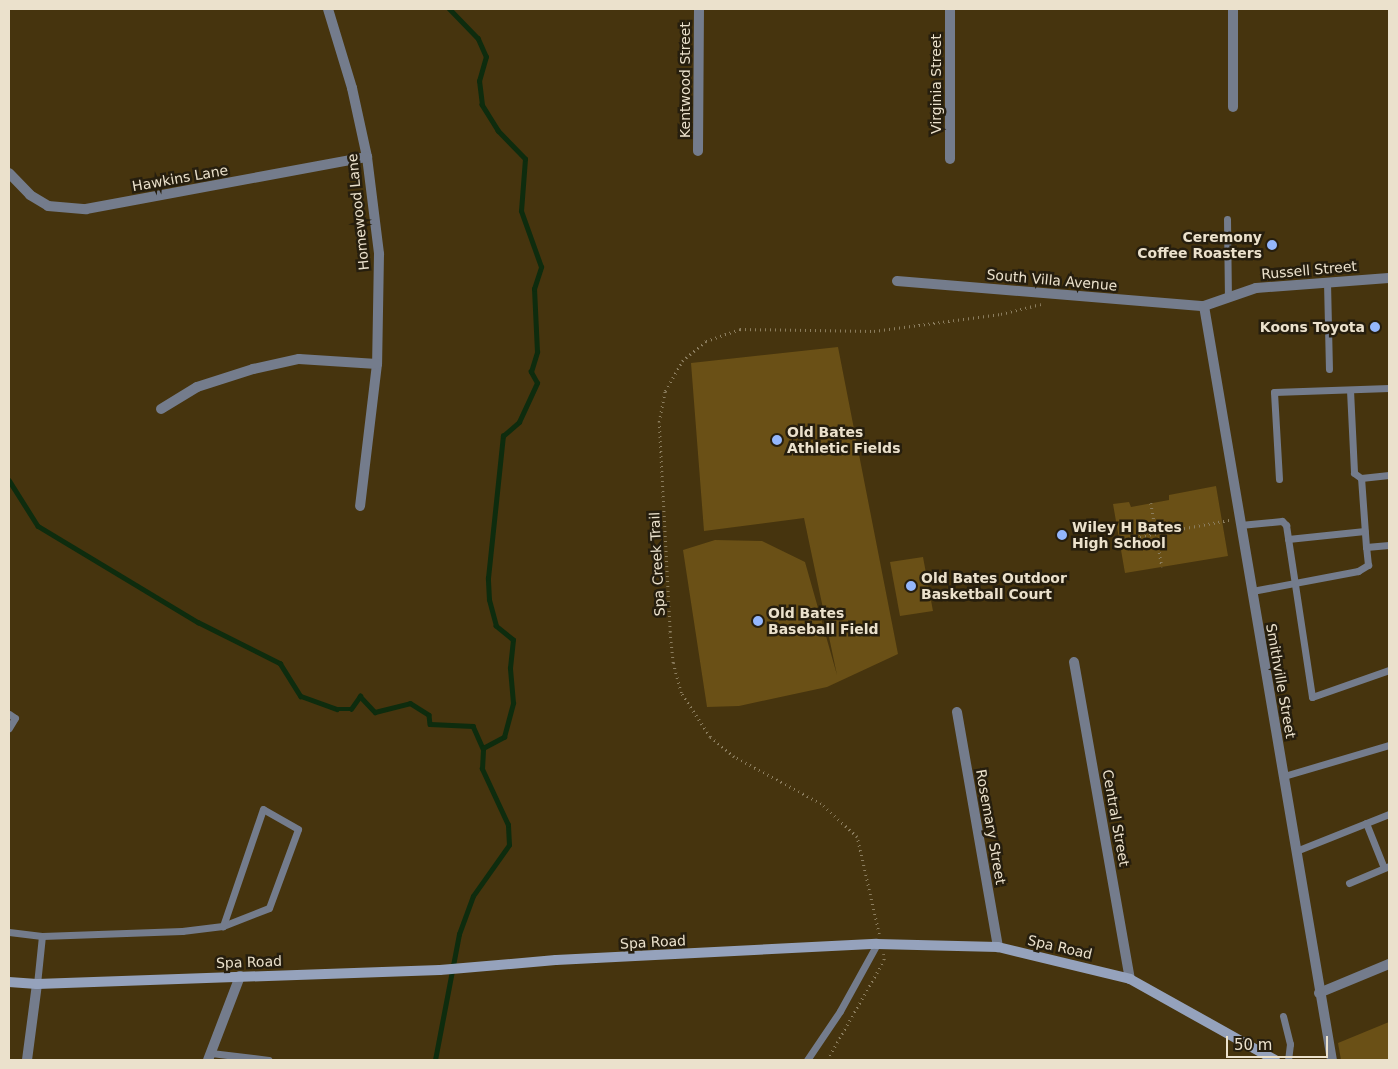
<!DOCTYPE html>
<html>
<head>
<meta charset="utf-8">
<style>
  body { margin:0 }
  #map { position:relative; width:1398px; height:1069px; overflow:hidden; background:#46340e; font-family:"DejaVu Sans",sans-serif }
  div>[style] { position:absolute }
  .green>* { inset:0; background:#6a5016 }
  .stream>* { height:4.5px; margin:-2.25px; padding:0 2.25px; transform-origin:2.25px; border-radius:2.25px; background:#0e2c0e }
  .path>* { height:2.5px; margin-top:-1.25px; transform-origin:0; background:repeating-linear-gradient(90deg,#8b7d5e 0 1px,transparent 0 5px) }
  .service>* { height:7px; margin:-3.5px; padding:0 3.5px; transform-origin:3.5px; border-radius:3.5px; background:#747c8c }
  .minor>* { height:10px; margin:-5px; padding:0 5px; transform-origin:5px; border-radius:5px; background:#747c8c }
  .secondary>* { height:10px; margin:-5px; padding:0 5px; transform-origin:5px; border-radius:5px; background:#95a2bc }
  .dots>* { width:14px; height:14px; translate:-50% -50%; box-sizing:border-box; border:2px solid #261e0e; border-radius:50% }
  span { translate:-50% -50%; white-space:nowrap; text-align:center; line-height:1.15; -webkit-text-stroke:5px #261e0e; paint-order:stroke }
  .street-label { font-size:14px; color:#ebe1cc }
  .poi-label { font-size:14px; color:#ebe1cc; font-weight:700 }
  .right { translate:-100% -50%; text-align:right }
  .left { translate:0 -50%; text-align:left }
  .frame { position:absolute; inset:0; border:10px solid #ebe1cc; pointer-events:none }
  .scale { position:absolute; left:1226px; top:1036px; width:102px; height:22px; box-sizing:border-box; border:2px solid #ebe1cc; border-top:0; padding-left:6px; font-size:15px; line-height:18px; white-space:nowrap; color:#ebe1cc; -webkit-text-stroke:4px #261e0e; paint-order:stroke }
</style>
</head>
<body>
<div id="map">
  <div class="green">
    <i style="clip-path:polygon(838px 347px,898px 654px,827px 687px,739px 706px,707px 707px,683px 550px,715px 540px,762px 541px,805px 562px,837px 675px,804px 518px,704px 531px,691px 363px)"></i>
    <i style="clip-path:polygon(1216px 486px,1228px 556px,1125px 573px,1113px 504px,1129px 502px,1131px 507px,1169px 500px,1169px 495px)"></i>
    <i style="clip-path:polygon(923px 557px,933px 611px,900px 616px,890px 562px)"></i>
    <i style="clip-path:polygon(1389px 1022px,1389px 1060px,1341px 1060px,1338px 1043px)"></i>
  </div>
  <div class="stream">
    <i style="left:9px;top:480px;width:54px;rotate:57.8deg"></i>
    <i style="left:38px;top:526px;width:187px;rotate:31deg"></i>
    <i style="left:198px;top:622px;width:92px;rotate:26.6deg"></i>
    <i style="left:280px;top:663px;width:39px;rotate:58deg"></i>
    <i style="left:301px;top:696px;width:38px;rotate:20deg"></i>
    <i style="left:337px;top:709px;width:14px"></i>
    <i style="left:351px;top:709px;width:16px;rotate:-55deg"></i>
    <i style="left:360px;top:696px;width:22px;rotate:47deg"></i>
    <i style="left:375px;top:712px;width:36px;rotate:-14deg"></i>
    <i style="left:410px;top:703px;width:22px;rotate:32deg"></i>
    <i style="left:429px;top:715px;width:9px;rotate:84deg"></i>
    <i style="left:430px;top:724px;width:43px;rotate:2.7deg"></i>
    <i style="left:473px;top:726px;width:24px;rotate:66deg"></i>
    <i style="left:435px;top:1060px;width:128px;rotate:-79.2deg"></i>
    <i style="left:459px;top:934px;width:40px;rotate:-69.8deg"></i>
    <i style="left:473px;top:896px;width:62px;rotate:-54.8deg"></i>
    <i style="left:509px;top:845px;width:20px;rotate:-93deg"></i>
    <i style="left:508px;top:825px;width:62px;rotate:-114.9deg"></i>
    <i style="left:482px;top:769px;width:21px;rotate:-87deg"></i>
    <i style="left:483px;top:748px;width:24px;rotate:-28deg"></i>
    <i style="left:504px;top:737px;width:35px;rotate:-75deg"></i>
    <i style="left:513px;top:703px;width:35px;rotate:-95deg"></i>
    <i style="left:510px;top:668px;width:28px;rotate:-84deg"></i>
    <i style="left:513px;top:640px;width:22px;rotate:-141deg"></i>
    <i style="left:496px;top:626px;width:27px;rotate:-105deg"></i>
    <i style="left:489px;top:600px;width:22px;rotate:-93deg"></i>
    <i style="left:488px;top:578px;width:143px;rotate:-84deg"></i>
    <i style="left:503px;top:436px;width:21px;rotate:-41deg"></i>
    <i style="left:519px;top:422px;width:43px;rotate:-65.2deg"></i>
    <i style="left:537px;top:383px;width:13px;rotate:-119deg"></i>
    <i style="left:531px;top:372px;width:21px;rotate:-73deg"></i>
    <i style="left:537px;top:352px;width:63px;rotate:-92.7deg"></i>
    <i style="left:534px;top:289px;width:23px;rotate:-72deg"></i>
    <i style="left:541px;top:267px;width:59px;rotate:-109.7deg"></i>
    <i style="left:521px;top:211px;width:52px;rotate:-85.6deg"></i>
    <i style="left:525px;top:159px;width:39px;rotate:-134deg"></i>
    <i style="left:498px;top:131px;width:31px;rotate:-122deg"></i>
    <i style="left:482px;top:105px;width:24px;rotate:-97deg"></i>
    <i style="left:479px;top:81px;width:25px;rotate:-74deg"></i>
    <i style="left:486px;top:57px;width:20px;rotate:-114deg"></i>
    <i style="left:478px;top:39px;width:42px;rotate:-134deg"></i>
  </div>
  <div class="path">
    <i style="left:1151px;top:503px;width:65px;rotate:80.2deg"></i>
    <i style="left:1120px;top:540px;width:111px;rotate:-10.4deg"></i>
    <i style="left:879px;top:934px;width:99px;rotate:-102.8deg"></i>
    <i style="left:857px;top:837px;width:49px;rotate:-137.5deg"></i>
    <i style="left:821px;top:804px;width:99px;rotate:-151.6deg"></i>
    <i style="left:734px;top:757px;width:31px;rotate:-140deg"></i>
    <i style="left:710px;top:737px;width:53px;rotate:-123.4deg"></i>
    <i style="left:681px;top:693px;width:31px;rotate:-105deg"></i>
    <i style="left:673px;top:663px;width:31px;rotate:-96deg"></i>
    <i style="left:670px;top:632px;width:210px;rotate:-93deg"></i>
    <i style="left:659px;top:422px;width:32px;rotate:-79deg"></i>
    <i style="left:665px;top:391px;width:34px;rotate:-60deg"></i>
    <i style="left:682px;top:361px;width:31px;rotate:-40deg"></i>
    <i style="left:706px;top:341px;width:36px;rotate:-19deg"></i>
    <i style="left:740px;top:329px;width:134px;rotate:0.9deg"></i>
    <i style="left:874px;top:331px;width:128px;rotate:-7.6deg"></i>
    <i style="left:1001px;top:314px;width:41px;rotate:-14deg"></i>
    <i style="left:827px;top:1060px;width:115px;rotate:-60.3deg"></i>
    <i style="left:884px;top:960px;width:6px;rotate:-99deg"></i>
  </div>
  <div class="service">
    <i style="left:1227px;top:219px;width:79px;rotate:89.3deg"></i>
    <i style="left:1327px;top:282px;width:87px;rotate:88.7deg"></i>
    <i style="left:1350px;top:390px;width:83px;rotate:87.2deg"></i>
    <i style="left:1354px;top:473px;width:9px;rotate:36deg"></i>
    <i style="left:1279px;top:479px;width:87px;rotate:-93.3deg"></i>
    <i style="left:1274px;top:392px;width:115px;rotate:-2deg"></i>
    <i style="left:1240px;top:525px;width:42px;rotate:-5.4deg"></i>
    <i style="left:1282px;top:521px;width:6px;rotate:45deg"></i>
    <i style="left:1286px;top:525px;width:174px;rotate:81.4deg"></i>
    <i style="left:1312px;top:697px;width:82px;rotate:-19.3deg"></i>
    <i style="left:1288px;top:539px;width:77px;rotate:-5.9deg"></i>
    <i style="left:1366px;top:547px;width:69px;rotate:-94.1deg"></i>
    <i style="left:1361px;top:478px;width:28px;rotate:-6deg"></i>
    <i style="left:1252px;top:591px;width:108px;rotate:-10.7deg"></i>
    <i style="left:1358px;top:571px;width:12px;rotate:-31deg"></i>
    <i style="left:1368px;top:565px;width:18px;rotate:-96deg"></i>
    <i style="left:1366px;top:547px;width:23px;rotate:-5deg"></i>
    <i style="left:9px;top:714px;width:7px;rotate:34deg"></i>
    <i style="left:15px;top:718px;width:12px;rotate:121deg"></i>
    <i style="left:1284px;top:776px;width:109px;rotate:-16.4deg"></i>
    <i style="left:1366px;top:823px;width:48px;rotate:68.2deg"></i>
    <i style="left:1296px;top:851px;width:100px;rotate:-21.7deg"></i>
    <i style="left:1349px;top:883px;width:43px;rotate:-23deg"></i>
    <i style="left:9px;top:932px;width:33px;rotate:7deg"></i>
    <i style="left:42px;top:936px;width:140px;rotate:-2deg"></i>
    <i style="left:182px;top:931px;width:41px;rotate:-7deg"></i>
    <i style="left:223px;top:926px;width:49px;rotate:-21.4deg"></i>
    <i style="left:269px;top:908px;width:84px;rotate:-69.8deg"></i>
    <i style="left:298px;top:829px;width:40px;rotate:-150.3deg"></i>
    <i style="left:263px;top:809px;width:124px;rotate:108.9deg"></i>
    <i style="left:37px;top:984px;width:48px;rotate:-84.1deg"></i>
    <i style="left:1283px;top:1016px;width:29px;rotate:76deg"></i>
    <i style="left:1290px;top:1044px;width:16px;rotate:97deg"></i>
    <i style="left:211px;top:1053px;width:58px;rotate:6.9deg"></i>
    <i style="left:807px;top:1060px;width:59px;rotate:-56deg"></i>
    <i style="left:840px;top:1011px;width:77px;rotate:-61.1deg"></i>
  </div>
  <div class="minor">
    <i style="left:328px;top:9px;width:83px;rotate:73.1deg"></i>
    <i style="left:352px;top:88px;width:71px;rotate:77.7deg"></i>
    <i style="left:367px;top:157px;width:98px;rotate:82.9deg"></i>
    <i style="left:379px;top:254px;width:110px;rotate:91deg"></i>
    <i style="left:377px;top:364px;width:143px;rotate:96.8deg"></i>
    <i style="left:1233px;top:107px;width:98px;rotate:-90deg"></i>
    <i style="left:698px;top:151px;width:142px;rotate:-89.6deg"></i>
    <i style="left:950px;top:159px;width:150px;rotate:-90deg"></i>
    <i style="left:9px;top:173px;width:30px;rotate:46deg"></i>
    <i style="left:30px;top:195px;width:21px;rotate:31deg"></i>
    <i style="left:48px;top:206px;width:38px;rotate:5deg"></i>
    <i style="left:86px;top:209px;width:286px;rotate:-10.5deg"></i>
    <i style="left:897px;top:281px;width:308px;rotate:4.7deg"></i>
    <i style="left:1204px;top:306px;width:55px;rotate:-19.1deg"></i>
    <i style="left:1256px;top:288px;width:133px;rotate:-4.3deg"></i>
    <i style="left:1204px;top:306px;width:765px;rotate:80.37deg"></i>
    <i style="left:161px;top:409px;width:42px;rotate:-31.4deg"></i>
    <i style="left:197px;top:387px;width:59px;rotate:-17.8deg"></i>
    <i style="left:253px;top:369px;width:47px;rotate:-12.3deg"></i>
    <i style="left:299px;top:359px;width:78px;rotate:3.7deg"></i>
    <i style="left:1074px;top:662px;width:322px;rotate:80deg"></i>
    <i style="left:957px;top:712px;width:239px;rotate:80.1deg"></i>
    <i style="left:1319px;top:993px;width:76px;rotate:-22.5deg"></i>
    <i style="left:27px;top:1060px;width:77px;rotate:-82.5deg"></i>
    <i style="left:208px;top:1060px;width:90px;rotate:-69.1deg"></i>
  </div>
  <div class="secondary">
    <i style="left:9px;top:982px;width:28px;rotate:4deg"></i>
    <i style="left:37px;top:984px;width:403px;rotate:-2deg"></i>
    <i style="left:440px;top:970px;width:116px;rotate:-4.9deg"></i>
    <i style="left:556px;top:960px;width:321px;rotate:-2.9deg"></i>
    <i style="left:877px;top:944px;width:121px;rotate:1.4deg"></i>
    <i style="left:998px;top:947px;width:136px;rotate:13.6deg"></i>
    <i style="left:1130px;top:979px;width:166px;rotate:29.2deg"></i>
  </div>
  <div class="dots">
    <i style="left:1272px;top:245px;background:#94b7fd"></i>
    <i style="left:1375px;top:327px;background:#94b7fd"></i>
    <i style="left:777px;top:440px;background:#94b7fd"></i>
    <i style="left:1062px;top:535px;background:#94b7fd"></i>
    <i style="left:911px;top:586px;background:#94b7fd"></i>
    <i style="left:758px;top:621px;background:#94b7fd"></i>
  </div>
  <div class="street-label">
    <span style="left:685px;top:80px;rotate:-90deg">Kentwood Street</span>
    <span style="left:936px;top:84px;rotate:-90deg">Virginia Street</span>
    <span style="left:180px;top:178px;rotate:-10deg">Hawkins Lane</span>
    <span style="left:358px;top:212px;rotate:-96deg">Homewood Lane</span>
    <span style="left:1309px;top:270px;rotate:-5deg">Russell Street</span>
    <span style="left:1052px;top:280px;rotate:5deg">South Villa Avenue</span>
    <span style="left:657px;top:564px;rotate:-93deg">Spa Creek Trail</span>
    <span style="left:1281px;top:681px;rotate:80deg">Smithville Street</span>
    <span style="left:1116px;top:818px;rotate:80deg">Central Street</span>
    <span style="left:991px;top:827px;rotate:80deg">Rosemary Street</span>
    <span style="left:653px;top:942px;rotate:-3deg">Spa Road</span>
    <span style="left:1060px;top:947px;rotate:13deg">Spa Road</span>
    <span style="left:249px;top:962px;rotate:-2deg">Spa Road</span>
  </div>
  <div class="poi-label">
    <span class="right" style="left:1262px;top:245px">Ceremony<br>Coffee Roasters</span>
    <span class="right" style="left:1365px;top:327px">Koons Toyota</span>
    <span class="left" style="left:787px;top:440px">Old Bates<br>Athletic Fields</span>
    <span class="left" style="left:1072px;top:535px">Wiley H Bates<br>High School</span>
    <span class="left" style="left:921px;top:586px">Old Bates Outdoor<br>Basketball Court</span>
    <span class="left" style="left:768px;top:621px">Old Bates<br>Baseball Field</span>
  </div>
  <div class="frame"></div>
  <div class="scale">50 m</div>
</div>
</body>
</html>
